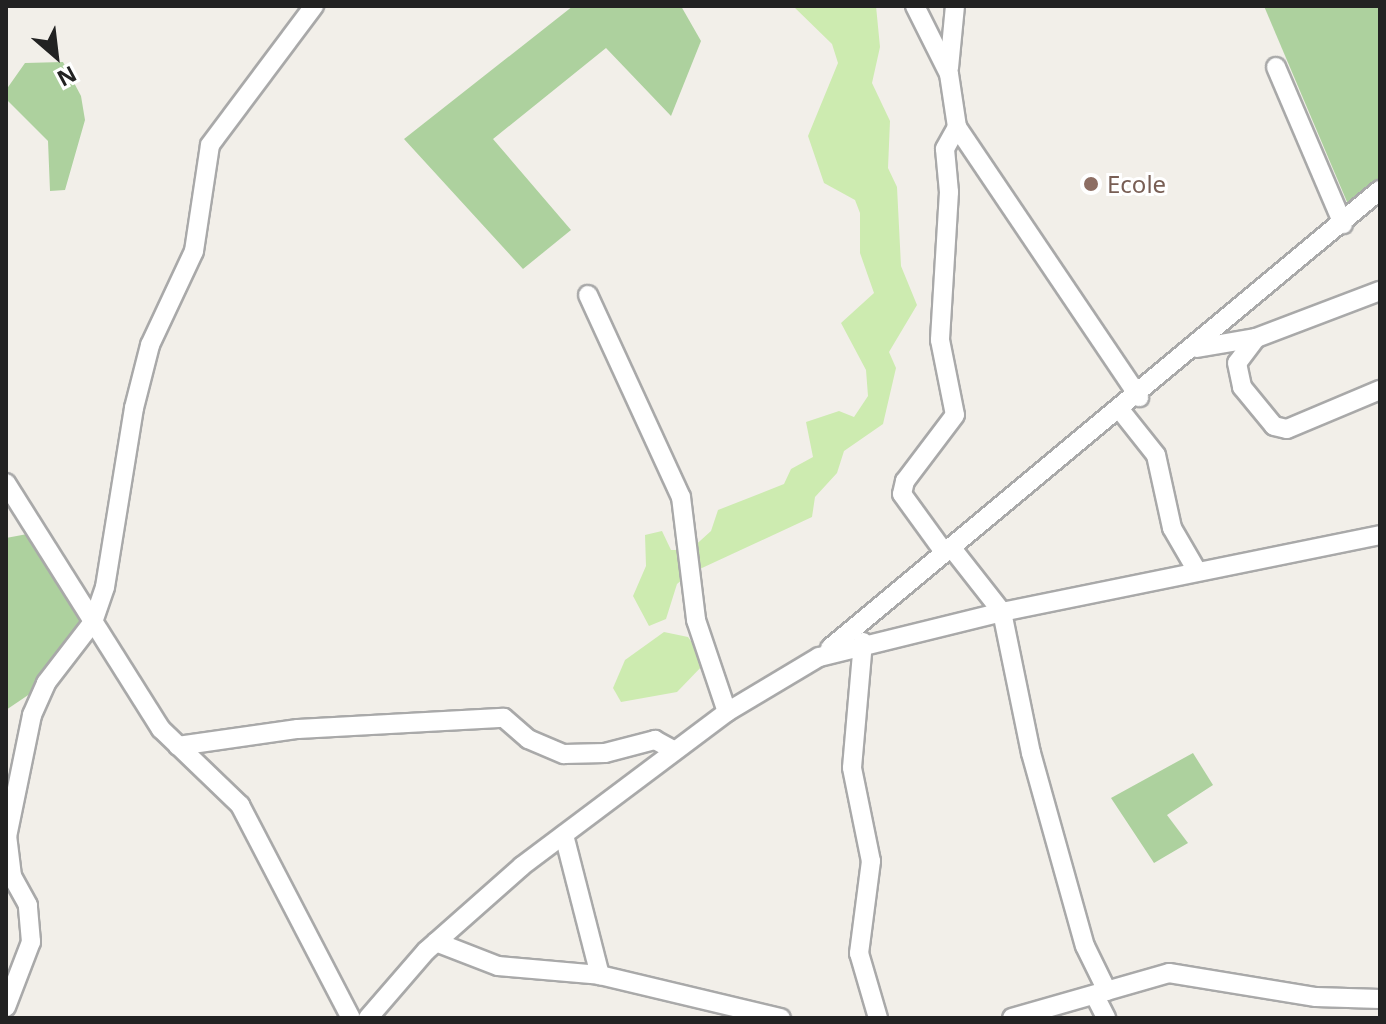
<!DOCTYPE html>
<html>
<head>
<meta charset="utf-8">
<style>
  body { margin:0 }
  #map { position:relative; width:1386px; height:1024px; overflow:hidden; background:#f2efe9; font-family:"Noto Sans",sans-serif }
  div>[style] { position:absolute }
  .grass>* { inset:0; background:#cdebb0 }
  .forest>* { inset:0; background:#add19e }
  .roads { filter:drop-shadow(2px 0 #a9a9a9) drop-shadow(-2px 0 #a9a9a9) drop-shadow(0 2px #a9a9a9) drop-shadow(0 -2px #a9a9a9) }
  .minor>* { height:18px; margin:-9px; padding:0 9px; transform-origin:9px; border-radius:9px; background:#fff }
  .dots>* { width:22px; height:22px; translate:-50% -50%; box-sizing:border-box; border:4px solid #fff; border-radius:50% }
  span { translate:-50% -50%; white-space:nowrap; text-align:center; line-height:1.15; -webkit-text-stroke:6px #fff; paint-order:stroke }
  .education-label { font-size:24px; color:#785e54 }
  .left { translate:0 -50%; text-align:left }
  .frame { position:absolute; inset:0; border:8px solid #222; pointer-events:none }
  .north { position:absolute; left:16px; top:16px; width:80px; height:80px; -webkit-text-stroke:6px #fff; paint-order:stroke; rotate:152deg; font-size:22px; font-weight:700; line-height:32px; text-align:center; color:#222 }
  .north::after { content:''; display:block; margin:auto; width:28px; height:36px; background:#222; clip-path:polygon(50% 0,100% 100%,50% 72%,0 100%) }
</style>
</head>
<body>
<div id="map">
  <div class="grass">
    <i style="clip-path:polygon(793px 6px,876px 6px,880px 47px,872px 83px,890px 121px,888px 168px,897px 187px,901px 266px,917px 305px,889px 352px,896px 368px,883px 424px,844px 451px,837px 473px,815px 497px,812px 517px,689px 574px,677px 584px,666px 619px,649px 626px,633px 596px,646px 566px,645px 535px,662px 531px,671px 550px,690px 550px,711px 531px,718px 510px,784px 484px,791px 469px,813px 457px,806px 422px,839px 411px,854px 417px,868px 396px,866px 370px,841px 323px,874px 293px,860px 253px,860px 213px,855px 200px,824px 183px,808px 136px,838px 63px,832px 44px)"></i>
    <i style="clip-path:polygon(664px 632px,688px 637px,706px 662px,677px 692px,621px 702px,613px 688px,625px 660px)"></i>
  </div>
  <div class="forest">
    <i style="clip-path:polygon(573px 6px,681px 6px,701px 41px,671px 116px,606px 48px,493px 139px,571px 230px,523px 269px,404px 139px)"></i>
    <i style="clip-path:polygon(1264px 6px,1380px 6px,1380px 193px,1353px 216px)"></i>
    <i style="clip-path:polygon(63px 62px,81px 96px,85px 120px,65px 190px,50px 191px,48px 141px,6px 99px,6px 90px,25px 63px)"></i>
    <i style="clip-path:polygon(38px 532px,93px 622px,46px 683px,6px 710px,6px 538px)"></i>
    <i style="clip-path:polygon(1193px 753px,1213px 785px,1167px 815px,1188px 843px,1154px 863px,1111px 798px)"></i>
  </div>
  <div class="roads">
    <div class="minor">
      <i style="left:915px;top:6px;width:76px;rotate:63.4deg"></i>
      <i style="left:949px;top:74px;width:54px;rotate:81.4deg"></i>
      <i style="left:957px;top:127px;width:25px;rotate:119deg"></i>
      <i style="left:945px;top:149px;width:43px;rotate:84.7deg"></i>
      <i style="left:949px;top:192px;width:148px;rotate:93.5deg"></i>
      <i style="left:940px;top:340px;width:76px;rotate:78.7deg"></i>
      <i style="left:955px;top:415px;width:83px;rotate:127.1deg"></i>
      <i style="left:905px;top:481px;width:13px;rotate:103deg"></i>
      <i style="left:902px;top:494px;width:72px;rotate:54.1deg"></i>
      <i style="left:1276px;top:67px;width:171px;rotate:66.9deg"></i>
      <i style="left:949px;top:68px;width:62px;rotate:-84.5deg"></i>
      <i style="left:957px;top:127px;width:326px;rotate:56deg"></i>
      <i style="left:588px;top:295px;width:222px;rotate:65.3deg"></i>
      <i style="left:681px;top:497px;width:124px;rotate:83deg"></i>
      <i style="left:696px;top:620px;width:97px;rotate:71.4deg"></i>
      <i style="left:1256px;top:338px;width:31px;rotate:127deg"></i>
      <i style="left:1237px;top:363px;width:25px;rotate:78deg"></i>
      <i style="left:1242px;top:387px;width:50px;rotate:50.6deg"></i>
      <i style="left:1274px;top:426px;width:13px;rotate:13deg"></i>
      <i style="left:1287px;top:429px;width:101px;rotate:-22.8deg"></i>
      <i style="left:1197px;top:348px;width:60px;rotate:-9.6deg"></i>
      <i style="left:1256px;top:338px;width:133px;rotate:-20.8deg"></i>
      <i style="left:1121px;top:411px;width:56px;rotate:51.5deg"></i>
      <i style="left:1156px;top:455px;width:75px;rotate:77.6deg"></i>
      <i style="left:1172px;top:528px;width:50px;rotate:59.8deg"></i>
      <i style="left:6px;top:483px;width:291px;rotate:57.8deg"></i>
      <i style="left:161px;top:729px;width:110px;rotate:43.9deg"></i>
      <i style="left:240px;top:805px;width:240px;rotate:62.5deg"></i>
      <i style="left:951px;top:547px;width:83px;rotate:51.9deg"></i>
      <i style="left:1002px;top:612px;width:144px;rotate:78.4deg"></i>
      <i style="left:1031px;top:753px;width:200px;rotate:74.4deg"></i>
      <i style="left:1085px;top:946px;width:50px;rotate:63.9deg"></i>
      <i style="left:863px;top:642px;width:126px;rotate:95deg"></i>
      <i style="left:852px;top:768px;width:95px;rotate:78.5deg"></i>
      <i style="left:871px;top:861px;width:93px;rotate:97.4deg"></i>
      <i style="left:859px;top:953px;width:68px;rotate:73.7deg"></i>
      <i style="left:830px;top:648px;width:716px;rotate:-39.79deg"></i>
      <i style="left:178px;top:746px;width:121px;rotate:-8.1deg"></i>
      <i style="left:298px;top:729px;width:206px;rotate:-3.1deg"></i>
      <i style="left:504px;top:718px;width:32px;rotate:41deg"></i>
      <i style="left:528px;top:739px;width:39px;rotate:23deg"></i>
      <i style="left:564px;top:754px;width:41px;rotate:-1.4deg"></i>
      <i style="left:605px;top:753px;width:52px;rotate:-14.6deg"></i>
      <i style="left:655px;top:740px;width:21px;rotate:29deg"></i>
      <i style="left:564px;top:835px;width:145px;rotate:75.6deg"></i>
      <i style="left:436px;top:942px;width:66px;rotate:21.2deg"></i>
      <i style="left:498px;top:966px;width:102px;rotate:5deg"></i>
      <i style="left:600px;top:975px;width:186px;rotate:13.4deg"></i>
      <i style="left:1095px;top:996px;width:25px;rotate:63deg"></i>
      <i style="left:6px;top:1007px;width:70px;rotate:-69deg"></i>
      <i style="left:31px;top:942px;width:37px;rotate:-95deg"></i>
      <i style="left:28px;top:905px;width:33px;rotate:-119deg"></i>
      <i style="left:12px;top:876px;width:39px;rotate:-97deg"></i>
      <i style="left:7px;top:837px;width:125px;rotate:-78.4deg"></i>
      <i style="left:32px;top:715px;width:35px;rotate:-66deg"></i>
      <i style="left:46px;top:683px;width:77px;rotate:-52.4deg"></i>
      <i style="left:93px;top:622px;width:37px;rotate:-71deg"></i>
      <i style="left:105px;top:587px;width:181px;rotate:-80.8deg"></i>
      <i style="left:134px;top:408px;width:65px;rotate:-75.7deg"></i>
      <i style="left:150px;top:345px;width:104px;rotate:-64.9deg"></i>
      <i style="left:194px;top:251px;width:107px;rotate:-81.4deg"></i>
      <i style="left:210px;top:145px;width:174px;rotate:-53.2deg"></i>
      <i style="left:368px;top:1018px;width:89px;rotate:-49.1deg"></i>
      <i style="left:426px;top:951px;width:128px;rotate:-41.5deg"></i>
      <i style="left:522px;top:866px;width:256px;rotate:-36.9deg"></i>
      <i style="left:727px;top:712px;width:107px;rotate:-30.9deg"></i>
      <i style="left:819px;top:657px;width:188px;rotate:-13.8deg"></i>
      <i style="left:1002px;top:612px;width:386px;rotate:-11.5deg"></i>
      <i style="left:1012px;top:1018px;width:163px;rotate:-16deg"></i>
      <i style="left:1169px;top:973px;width:149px;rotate:9.3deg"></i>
      <i style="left:1316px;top:997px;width:64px;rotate:1.8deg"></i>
    </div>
  </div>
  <div class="dots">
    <i style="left:1091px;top:184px;background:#8d6e63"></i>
  </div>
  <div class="education-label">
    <span class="left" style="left:1107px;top:184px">Ecole</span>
  </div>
  <div class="frame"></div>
  <div class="north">N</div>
</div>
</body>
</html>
